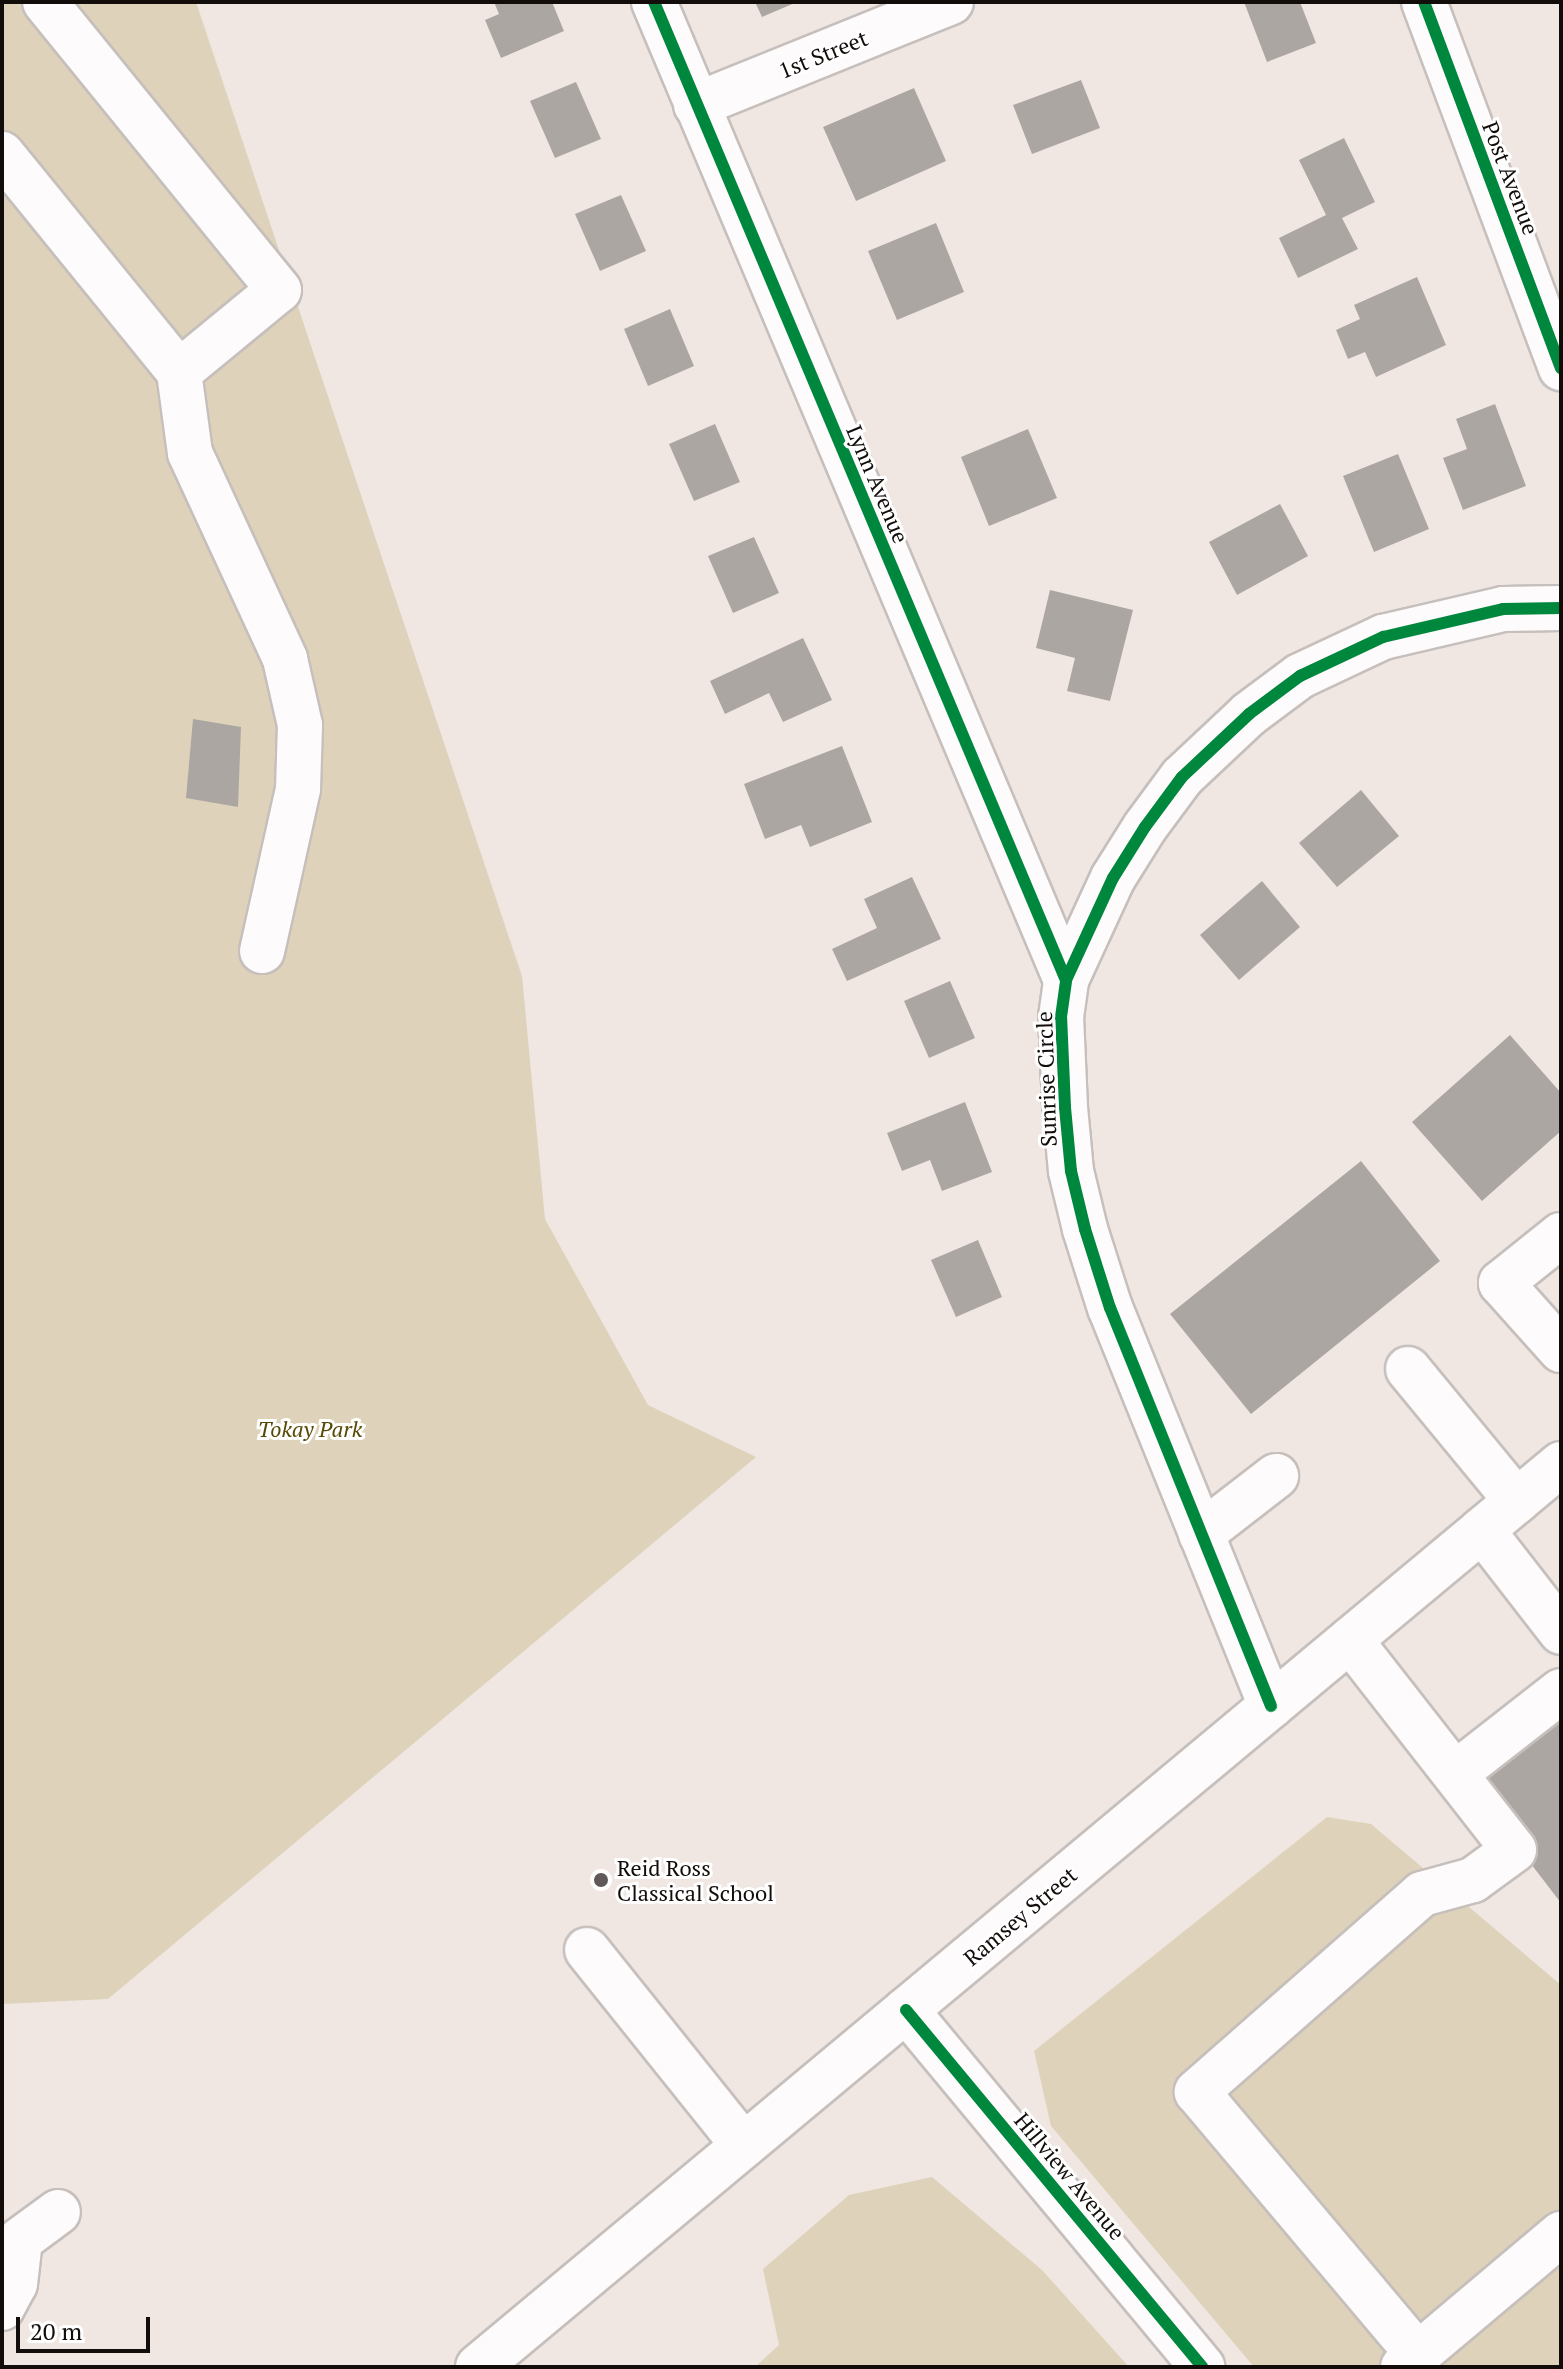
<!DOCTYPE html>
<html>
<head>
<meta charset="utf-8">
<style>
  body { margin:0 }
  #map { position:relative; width:1563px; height:2369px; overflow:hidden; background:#f0e7e3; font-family:"PT Serif",serif }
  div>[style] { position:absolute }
  .green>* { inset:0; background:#ded3ba }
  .building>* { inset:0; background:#aca6a3 }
  .roads { filter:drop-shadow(2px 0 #c6bfbc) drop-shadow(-2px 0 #c6bfbc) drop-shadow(0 2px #c6bfbc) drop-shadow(0 -2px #c6bfbc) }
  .minor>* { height:44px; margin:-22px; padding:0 22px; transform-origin:22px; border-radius:22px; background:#fdfbfb }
  .major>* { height:44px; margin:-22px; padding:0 22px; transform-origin:22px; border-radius:22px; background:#fdfbfb }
  .cycleway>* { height:12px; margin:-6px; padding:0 6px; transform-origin:6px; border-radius:6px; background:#00873e }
  .dots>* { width:22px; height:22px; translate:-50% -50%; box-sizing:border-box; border:4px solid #fff; border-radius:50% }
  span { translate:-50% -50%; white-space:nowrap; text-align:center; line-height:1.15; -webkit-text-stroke:6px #fff; paint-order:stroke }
  .street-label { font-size:22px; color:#120d0b }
  .park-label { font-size:22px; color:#584906; font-style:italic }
  .poi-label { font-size:22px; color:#120d0b }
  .left { translate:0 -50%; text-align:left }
  .frame { position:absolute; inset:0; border:4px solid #120d0b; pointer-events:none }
  .scale { position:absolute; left:16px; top:2317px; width:134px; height:36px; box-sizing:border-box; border:4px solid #120d0b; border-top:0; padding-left:10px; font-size:24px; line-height:28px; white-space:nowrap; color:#120d0b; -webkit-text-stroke:6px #fff; paint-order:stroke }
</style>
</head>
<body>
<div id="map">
  <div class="green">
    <i style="clip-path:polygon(2px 2px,196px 2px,522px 976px,545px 1219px,648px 1405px,756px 1457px,108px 1999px,2px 2004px)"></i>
    <i style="clip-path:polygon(1327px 1817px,1371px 1824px,1561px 1985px,1561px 2367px,1254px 2367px,1051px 2126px,1034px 2051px)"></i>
    <i style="clip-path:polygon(932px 2177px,1042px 2270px,1129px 2367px,755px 2367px,779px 2345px,763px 2269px,849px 2195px)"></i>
  </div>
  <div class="building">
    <i style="clip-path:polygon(494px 2px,552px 2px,564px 31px,501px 58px,485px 20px,499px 14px)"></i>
    <i style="clip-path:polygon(755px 2px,797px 2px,762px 17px)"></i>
    <i style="clip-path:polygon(1244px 2px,1300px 2px,1316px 43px,1267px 62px)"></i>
    <i style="clip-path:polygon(1081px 80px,1100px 128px,1032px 154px,1013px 105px)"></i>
    <i style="clip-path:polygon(576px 82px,601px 139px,555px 158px,530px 101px)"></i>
    <i style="clip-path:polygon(914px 88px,946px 161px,856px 201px,823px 127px)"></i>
    <i style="clip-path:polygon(1344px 138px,1375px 202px,1342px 218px,1358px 249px,1298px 278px,1279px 238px,1326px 215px,1299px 160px)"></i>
    <i style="clip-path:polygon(621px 195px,646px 251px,600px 271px,575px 214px)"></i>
    <i style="clip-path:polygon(936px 223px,964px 292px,897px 320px,868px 251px)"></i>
    <i style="clip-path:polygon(1417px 277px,1446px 345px,1376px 377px,1365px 352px,1348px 359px,1336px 330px,1360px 319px,1354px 305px)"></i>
    <i style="clip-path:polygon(670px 309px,694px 366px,648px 386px,624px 329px)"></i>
    <i style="clip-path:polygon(1495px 404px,1526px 486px,1463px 510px,1443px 458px,1467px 449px,1456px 419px)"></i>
    <i style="clip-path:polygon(715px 424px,740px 482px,694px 501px,669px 444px)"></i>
    <i style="clip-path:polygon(1028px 429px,1057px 498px,989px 526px,961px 457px)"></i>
    <i style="clip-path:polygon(1398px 454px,1429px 529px,1374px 552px,1343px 476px)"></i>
    <i style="clip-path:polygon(1280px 504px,1308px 556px,1237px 595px,1209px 542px)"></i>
    <i style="clip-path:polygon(754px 537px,779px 593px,733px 613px,708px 556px)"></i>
    <i style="clip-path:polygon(1050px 590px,1133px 610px,1110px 701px,1067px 691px,1075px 658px,1036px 648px)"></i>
    <i style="clip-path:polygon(803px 638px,832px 700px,783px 722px,769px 693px,725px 714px,710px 681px)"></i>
    <i style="clip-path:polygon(193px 719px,241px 727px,238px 807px,186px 798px)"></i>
    <i style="clip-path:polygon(842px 746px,872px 822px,810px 847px,801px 825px,765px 839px,744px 784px)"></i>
    <i style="clip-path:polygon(1361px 790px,1399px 836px,1337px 887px,1299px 843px)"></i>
    <i style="clip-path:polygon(912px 877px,941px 939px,847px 981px,832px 949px,877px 928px,864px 899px)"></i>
    <i style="clip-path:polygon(1262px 881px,1300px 927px,1239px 980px,1200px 935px)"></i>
    <i style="clip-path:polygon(950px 981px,975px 1038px,929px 1058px,904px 1001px)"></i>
    <i style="clip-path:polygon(1510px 1035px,1561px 1093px,1561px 1131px,1482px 1201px,1412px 1122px)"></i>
    <i style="clip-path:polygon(965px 1102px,992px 1172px,942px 1191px,930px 1160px,902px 1171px,887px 1133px)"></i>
    <i style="clip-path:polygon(1361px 1161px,1440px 1261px,1251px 1414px,1170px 1314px)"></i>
    <i style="clip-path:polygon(978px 1240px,1002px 1297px,956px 1317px,931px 1260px)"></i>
    <i style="clip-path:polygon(1561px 1697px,1561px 1903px,1462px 1774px)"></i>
  </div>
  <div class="roads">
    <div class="minor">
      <i style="left:654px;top:2px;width:1061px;rotate:67.16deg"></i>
      <i style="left:1424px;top:2px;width:391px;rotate:69.5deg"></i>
      <i style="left:696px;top:105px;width:275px;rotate:-22deg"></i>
      <i style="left:2px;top:154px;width:281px;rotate:50.9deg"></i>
      <i style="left:179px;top:372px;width:129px;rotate:-39.4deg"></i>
      <i style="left:279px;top:290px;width:371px;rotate:-129.1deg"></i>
      <i style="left:179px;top:372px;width:82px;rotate:82.3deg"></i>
      <i style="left:190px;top:453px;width:227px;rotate:65.2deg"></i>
      <i style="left:285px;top:659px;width:68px;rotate:77.2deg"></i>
      <i style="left:300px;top:725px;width:64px;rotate:91.8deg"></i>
      <i style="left:298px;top:789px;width:166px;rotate:102.5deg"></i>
      <i style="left:1561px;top:1235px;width:77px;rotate:141.3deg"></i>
      <i style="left:1501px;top:1283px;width:90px;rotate:48.2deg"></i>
      <i style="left:1408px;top:1369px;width:171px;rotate:50.5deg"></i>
      <i style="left:1482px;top:1530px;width:129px;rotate:52.2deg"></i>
      <i style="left:1201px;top:1534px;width:95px;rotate:-37.7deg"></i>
      <i style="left:1350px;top:1640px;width:266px;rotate:52deg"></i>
      <i style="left:1514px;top:1850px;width:51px;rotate:143.8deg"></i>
      <i style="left:1473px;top:1880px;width:53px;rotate:164.6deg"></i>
      <i style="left:1422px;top:1894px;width:300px;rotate:138.7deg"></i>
      <i style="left:1197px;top:2092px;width:343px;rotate:49.9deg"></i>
      <i style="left:1271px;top:1706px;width:429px;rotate:-112deg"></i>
      <i style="left:1110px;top:1308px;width:83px;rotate:-107.6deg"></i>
      <i style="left:1085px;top:1229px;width:60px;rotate:-103.6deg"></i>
      <i style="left:1071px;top:1171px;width:64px;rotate:-95.4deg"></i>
      <i style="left:1065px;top:1107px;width:90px;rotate:-92.5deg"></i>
      <i style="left:1061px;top:1017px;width:37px;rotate:-82deg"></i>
      <i style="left:1066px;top:980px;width:112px;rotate:-65.3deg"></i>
      <i style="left:1113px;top:878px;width:60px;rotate:-57.9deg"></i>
      <i style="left:1145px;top:827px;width:62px;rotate:-53.5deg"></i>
      <i style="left:1182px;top:777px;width:92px;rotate:-43.2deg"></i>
      <i style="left:1249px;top:714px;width:64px;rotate:-36.7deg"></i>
      <i style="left:1300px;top:676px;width:92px;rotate:-25.2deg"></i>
      <i style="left:1383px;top:637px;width:123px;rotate:-13.1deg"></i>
      <i style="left:1503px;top:609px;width:58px;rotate:-1deg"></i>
      <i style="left:1456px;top:1773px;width:133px;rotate:-38deg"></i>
      <i style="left:587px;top:1950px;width:250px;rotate:51.3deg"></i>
      <i style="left:906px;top:2010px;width:464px;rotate:50.3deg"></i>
      <i style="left:2px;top:2308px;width:27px;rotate:-62deg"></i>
      <i style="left:15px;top:2284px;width:44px;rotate:-83.5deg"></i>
      <i style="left:20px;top:2240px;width:47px;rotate:-36.4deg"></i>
      <i style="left:1403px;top:2367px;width:207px;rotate:-40.1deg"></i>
    </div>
    <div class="major">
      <i style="left:478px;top:2367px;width:1410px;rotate:-39.82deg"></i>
    </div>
  </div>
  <div class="cycleway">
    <i style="left:654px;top:2px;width:1061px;rotate:67.16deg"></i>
    <i style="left:1424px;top:2px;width:391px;rotate:69.5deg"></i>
    <i style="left:1271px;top:1706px;width:429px;rotate:-112deg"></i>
    <i style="left:1110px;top:1308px;width:83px;rotate:-107.6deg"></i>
    <i style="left:1085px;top:1229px;width:60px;rotate:-103.6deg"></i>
    <i style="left:1071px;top:1171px;width:64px;rotate:-95.4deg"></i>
    <i style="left:1065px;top:1107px;width:90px;rotate:-92.5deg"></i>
    <i style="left:1061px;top:1017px;width:37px;rotate:-82deg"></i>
    <i style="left:1066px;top:980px;width:112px;rotate:-65.3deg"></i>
    <i style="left:1113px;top:878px;width:60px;rotate:-57.9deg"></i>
    <i style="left:1145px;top:827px;width:62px;rotate:-53.5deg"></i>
    <i style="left:1182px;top:777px;width:92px;rotate:-43.2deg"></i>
    <i style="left:1249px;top:714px;width:64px;rotate:-36.7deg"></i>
    <i style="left:1300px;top:676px;width:92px;rotate:-25.2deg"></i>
    <i style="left:1383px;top:637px;width:123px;rotate:-13.1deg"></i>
    <i style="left:1503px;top:609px;width:58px;rotate:-1deg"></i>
    <i style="left:906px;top:2010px;width:464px;rotate:50.3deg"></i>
  </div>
  <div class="dots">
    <i style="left:601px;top:1880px;background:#605957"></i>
  </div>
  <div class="street-label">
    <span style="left:823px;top:54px;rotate:-22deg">1st Street</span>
    <span style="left:1511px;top:178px;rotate:69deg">Post Avenue</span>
    <span style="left:878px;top:484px;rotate:67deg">Lynn Avenue</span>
    <span style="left:1046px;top:1079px;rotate:-92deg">Sunrise Circle</span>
    <span style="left:1020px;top:1916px;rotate:-40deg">Ramsey Street</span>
    <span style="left:1070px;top:2176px;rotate:50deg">Hillview Avenue</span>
  </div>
  <div class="park-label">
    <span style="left:310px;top:1429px">Tokay Park</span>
  </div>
  <div class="poi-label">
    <span class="left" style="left:617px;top:1880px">Reid Ross<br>Classical School</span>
  </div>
  <div class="frame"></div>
  <div class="scale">20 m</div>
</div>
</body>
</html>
